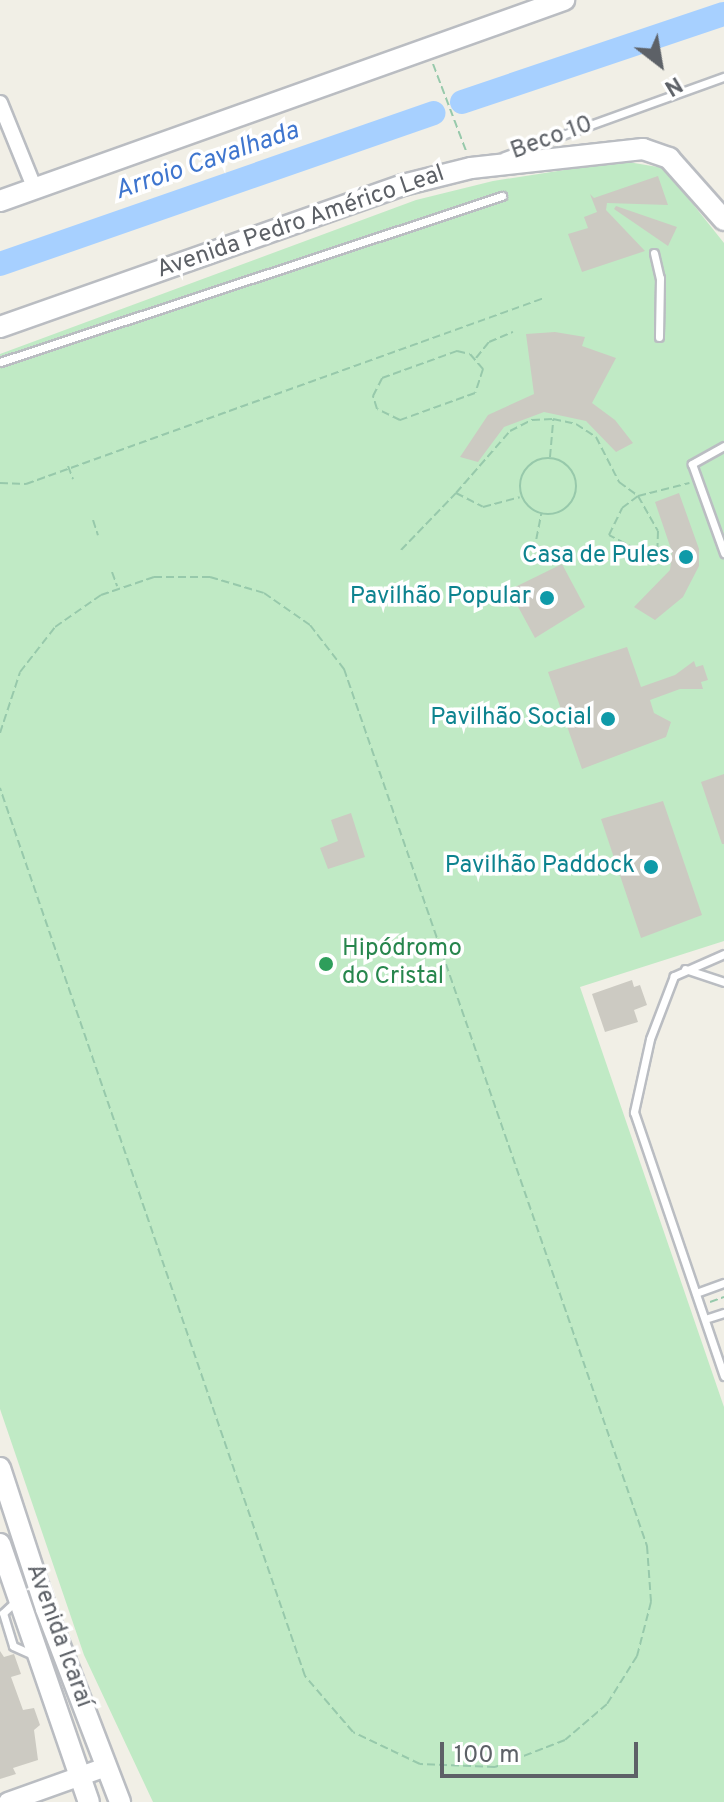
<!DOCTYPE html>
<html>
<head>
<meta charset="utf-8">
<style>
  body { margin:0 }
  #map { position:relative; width:724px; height:1802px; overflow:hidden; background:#f1efe6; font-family:Overpass,sans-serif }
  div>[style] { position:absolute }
  .green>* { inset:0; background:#c0eac5 }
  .river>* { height:24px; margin:-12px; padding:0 12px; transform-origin:12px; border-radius:12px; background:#a7d0ff }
  .building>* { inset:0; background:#cccac2 }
  .path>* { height:2px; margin-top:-1px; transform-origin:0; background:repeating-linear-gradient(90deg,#97c9ab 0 8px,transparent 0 12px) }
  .path>.ring { margin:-1px; padding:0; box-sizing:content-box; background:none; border:2px solid #97c9ab; border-radius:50% }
  .roads { filter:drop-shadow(2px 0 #babdc2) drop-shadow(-2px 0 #babdc2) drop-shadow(0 2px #babdc2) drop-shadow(0 -2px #babdc2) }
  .service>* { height:7px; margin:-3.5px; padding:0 3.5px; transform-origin:3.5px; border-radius:3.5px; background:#fff }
  .minor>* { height:14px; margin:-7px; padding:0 7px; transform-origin:7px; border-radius:7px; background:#fff }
  .tertiary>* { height:18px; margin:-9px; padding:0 9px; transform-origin:9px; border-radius:9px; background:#fff }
  .secondary>* { height:20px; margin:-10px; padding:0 10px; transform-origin:10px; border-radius:10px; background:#fff }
  .dots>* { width:22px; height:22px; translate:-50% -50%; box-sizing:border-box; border:4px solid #fff; border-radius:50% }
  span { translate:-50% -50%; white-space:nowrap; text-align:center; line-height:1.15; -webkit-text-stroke:7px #fff; paint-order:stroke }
  .street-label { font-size:24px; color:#5d6167 }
  .culture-label { font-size:24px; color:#0d838f }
  .right { translate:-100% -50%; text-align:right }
  .leisure-label { font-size:24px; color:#27864d }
  .left { translate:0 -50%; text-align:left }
  .water-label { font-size:26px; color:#3e75ce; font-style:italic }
  .north { position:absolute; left:620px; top:24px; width:80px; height:80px; -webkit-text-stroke:6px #fff; paint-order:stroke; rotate:149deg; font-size:22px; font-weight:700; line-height:32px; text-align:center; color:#5d6167 }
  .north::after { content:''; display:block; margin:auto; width:28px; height:36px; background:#5d6167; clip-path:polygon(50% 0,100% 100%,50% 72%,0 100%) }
  .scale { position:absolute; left:440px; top:1742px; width:198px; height:36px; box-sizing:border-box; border:4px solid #5d6167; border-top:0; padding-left:10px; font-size:24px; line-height:28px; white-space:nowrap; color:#5d6167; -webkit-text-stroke:6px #fff; paint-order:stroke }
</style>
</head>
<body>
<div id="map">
  <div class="green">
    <i style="clip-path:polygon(622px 161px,664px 168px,724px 243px,724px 941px,580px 987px,724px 1407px,724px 1802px,153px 1802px,84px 1655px,0 1409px,0 354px,416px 200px,493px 181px)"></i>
  </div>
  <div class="river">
    <i style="left:462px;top:102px;width:276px;rotate:-18.6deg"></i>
    <i style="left:0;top:264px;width:459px;rotate:-19.2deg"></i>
  </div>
  <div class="building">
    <i style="clip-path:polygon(658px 176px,668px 205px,607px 203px,606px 210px,645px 251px,582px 272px,568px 234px,588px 228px,584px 217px,597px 212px,590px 194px,594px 198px)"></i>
    <i style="clip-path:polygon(616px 206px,677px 227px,668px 246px,614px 209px)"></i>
    <i style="clip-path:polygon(555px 332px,585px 337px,582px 346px,616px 358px,592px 403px,615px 420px,633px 443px,616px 452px,586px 421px,544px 412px,504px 427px,478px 462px,460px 457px,488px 415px,534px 394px,526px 334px)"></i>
    <i style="clip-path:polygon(679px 493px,699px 549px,699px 566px,683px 597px,655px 620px,634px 607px,670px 570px,672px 552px,655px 502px)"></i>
    <i style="clip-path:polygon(562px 564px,585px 607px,535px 638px,509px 590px)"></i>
    <i style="clip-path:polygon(627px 647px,641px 687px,675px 675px,694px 661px,696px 667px,703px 665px,708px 680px,701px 682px,703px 689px,680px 689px,650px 700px,654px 713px,671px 722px,666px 737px,582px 769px,548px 672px)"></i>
    <i style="clip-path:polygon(724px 774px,724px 844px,722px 844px,701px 782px)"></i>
    <i style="clip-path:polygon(663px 801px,702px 915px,641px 938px,601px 819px)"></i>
    <i style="clip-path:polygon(351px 813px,365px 857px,328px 869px,320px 848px,338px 841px,331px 820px)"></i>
    <i style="clip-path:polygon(632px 980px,634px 987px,640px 985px,647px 1005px,634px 1010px,638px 1022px,605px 1032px,592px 994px)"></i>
    <i style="clip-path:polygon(0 1651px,4px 1657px,14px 1654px,21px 1674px,11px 1677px,23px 1710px,34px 1708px,40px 1725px,34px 1730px,38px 1760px,13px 1768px,16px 1774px,0 1779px)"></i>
  </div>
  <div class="path">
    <i style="left:433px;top:64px;width:93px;rotate:69.2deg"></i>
    <i style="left:457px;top:351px;width:13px;rotate:13deg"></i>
    <i style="left:470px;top:354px;width:20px;rotate:49deg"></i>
    <i style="left:483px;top:369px;width:25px;rotate:108deg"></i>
    <i style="left:475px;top:393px;width:80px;rotate:160.2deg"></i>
    <i style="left:400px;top:420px;width:25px;rotate:-154deg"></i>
    <i style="left:377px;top:409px;width:14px;rotate:-107deg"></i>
    <i style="left:373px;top:396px;width:20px;rotate:-63deg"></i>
    <i style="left:382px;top:378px;width:80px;rotate:-19.8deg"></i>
    <i style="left:476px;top:358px;width:21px;rotate:-51deg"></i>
    <i style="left:489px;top:342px;width:26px;rotate:-23deg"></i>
    <i style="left:550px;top:457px;width:38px;rotate:-85deg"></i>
    <i class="ring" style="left:520px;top:458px;width:54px;height:54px"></i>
    <i style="left:68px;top:466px;width:14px;rotate:69deg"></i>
    <i style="left:0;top:483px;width:26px;rotate:2deg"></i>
    <i style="left:26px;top:484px;width:550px;rotate:-19.75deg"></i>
    <i style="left:456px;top:493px;width:82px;rotate:-48.9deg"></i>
    <i style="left:510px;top:431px;width:25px;rotate:-27deg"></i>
    <i style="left:532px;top:420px;width:21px;rotate:-3deg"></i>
    <i style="left:553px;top:419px;width:24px;rotate:12deg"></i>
    <i style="left:576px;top:424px;width:24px;rotate:33deg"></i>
    <i style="left:596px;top:437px;width:51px;rotate:62.9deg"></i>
    <i style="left:619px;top:482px;width:24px;rotate:36deg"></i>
    <i style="left:638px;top:496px;width:53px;rotate:-14.3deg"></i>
    <i style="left:638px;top:496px;width:40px;rotate:60.3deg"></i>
    <i style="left:658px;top:531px;width:29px;rotate:92deg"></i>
    <i style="left:657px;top:560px;width:54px;rotate:-152.5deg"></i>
    <i style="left:609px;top:535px;width:30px;rotate:-64deg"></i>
    <i style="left:622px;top:508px;width:20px;rotate:-37deg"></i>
    <i style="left:93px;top:520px;width:16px;rotate:72deg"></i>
    <i style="left:401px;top:550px;width:79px;rotate:-46deg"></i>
    <i style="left:456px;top:493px;width:30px;rotate:27deg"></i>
    <i style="left:483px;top:507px;width:38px;rotate:-15deg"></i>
    <i style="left:534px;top:551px;width:38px;rotate:-79deg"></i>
    <i style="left:112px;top:572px;width:15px;rotate:70deg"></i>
    <i style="left:0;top:733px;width:64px;rotate:-71.8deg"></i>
    <i style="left:20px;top:672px;width:57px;rotate:-52.1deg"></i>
    <i style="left:55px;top:627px;width:56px;rotate:-34.8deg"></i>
    <i style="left:101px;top:595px;width:56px;rotate:-18.8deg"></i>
    <i style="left:154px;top:577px;width:56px"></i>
    <i style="left:210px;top:577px;width:56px;rotate:16.5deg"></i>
    <i style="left:264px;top:593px;width:56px;rotate:34.8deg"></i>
    <i style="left:310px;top:625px;width:56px;rotate:52.3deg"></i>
    <i style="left:344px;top:669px;width:928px;rotate:70.94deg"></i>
    <i style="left:647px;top:1546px;width:56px;rotate:85.9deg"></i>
    <i style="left:651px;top:1602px;width:56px;rotate:104.5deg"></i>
    <i style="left:637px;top:1656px;width:57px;rotate:122deg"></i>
    <i style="left:607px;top:1704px;width:55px;rotate:139.4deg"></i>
    <i style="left:565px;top:1740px;width:75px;rotate:158.9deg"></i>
    <i style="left:495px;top:1767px;width:75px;rotate:-177.7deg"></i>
    <i style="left:420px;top:1764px;width:74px;rotate:-154.5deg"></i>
    <i style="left:353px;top:1732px;width:74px;rotate:-130.6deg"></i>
    <i style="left:305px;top:1676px;width:939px;rotate:-108.96deg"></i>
    <i style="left:710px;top:1302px;width:15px;rotate:-20deg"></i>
  </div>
  <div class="roads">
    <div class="service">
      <i style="left:504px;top:156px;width:234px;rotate:-19.8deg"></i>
      <i style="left:654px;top:253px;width:26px;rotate:77deg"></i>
      <i style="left:660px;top:278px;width:59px;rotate:91deg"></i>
      <i style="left:0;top:362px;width:529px;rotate:-18.3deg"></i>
      <i style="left:724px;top:446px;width:37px;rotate:151deg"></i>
      <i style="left:692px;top:464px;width:95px;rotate:70.2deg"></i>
      <i style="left:724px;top:954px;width:55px;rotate:156.3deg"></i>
      <i style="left:674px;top:976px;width:67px;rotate:110.9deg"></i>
      <i style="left:650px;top:1039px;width:75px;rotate:102.4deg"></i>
      <i style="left:634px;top:1112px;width:279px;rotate:71.2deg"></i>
      <i style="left:685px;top:969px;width:41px;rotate:18.4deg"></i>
      <i style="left:696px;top:1293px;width:30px;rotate:-20deg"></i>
      <i style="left:705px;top:1319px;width:20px;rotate:-18deg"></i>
      <i style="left:17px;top:1600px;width:19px;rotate:137deg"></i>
      <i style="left:3px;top:1613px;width:34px;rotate:73deg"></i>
      <i style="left:13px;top:1646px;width:22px;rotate:24deg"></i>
    </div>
    <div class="minor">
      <i style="left:0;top:103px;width:93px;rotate:67.9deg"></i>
    </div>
    <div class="tertiary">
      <i style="left:8px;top:1802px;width:104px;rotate:-19.7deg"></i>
    </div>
    <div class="secondary">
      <i style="left:0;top:201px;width:599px;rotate:-19.62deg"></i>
      <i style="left:0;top:327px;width:427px;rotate:-19.4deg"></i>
      <i style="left:403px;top:185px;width:70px;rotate:-14deg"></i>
      <i style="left:471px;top:168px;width:173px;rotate:-6.3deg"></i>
      <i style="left:643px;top:149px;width:28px;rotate:19deg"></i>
      <i style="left:669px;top:158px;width:83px;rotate:48.4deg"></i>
      <i style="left:0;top:1468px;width:148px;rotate:71.9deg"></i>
      <i style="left:46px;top:1609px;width:207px;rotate:69deg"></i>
      <i style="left:0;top:1544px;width:273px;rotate:71deg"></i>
    </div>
  </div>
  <div class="dots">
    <i style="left:686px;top:557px;background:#0f9aa8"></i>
    <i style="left:547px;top:598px;background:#0f9aa8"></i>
    <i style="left:608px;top:719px;background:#0f9aa8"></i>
    <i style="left:651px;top:867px;background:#0f9aa8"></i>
    <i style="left:326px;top:964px;background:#2e9e5b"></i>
  </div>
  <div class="street-label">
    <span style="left:552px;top:139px;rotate:-20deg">Beco 10</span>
    <span style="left:301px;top:223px;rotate:-19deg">Avenida Pedro Américo Leal</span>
    <span style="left:58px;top:1636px;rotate:70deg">Avenida Icaraí</span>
  </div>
  <div class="culture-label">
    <span class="right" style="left:670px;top:557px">Casa de Pules</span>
    <span class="right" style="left:531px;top:598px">Pavilhão Popular</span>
    <span class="right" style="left:592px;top:719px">Pavilhão Social</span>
    <span class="right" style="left:635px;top:867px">Pavilhão Paddock</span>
  </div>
  <div class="leisure-label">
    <span class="left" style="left:342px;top:964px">Hipódromo<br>do Cristal</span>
  </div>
  <div class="water-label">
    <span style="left:207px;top:162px;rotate:-19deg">Arroio Cavalhada</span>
  </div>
  <div class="north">N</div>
  <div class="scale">100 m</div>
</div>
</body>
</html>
